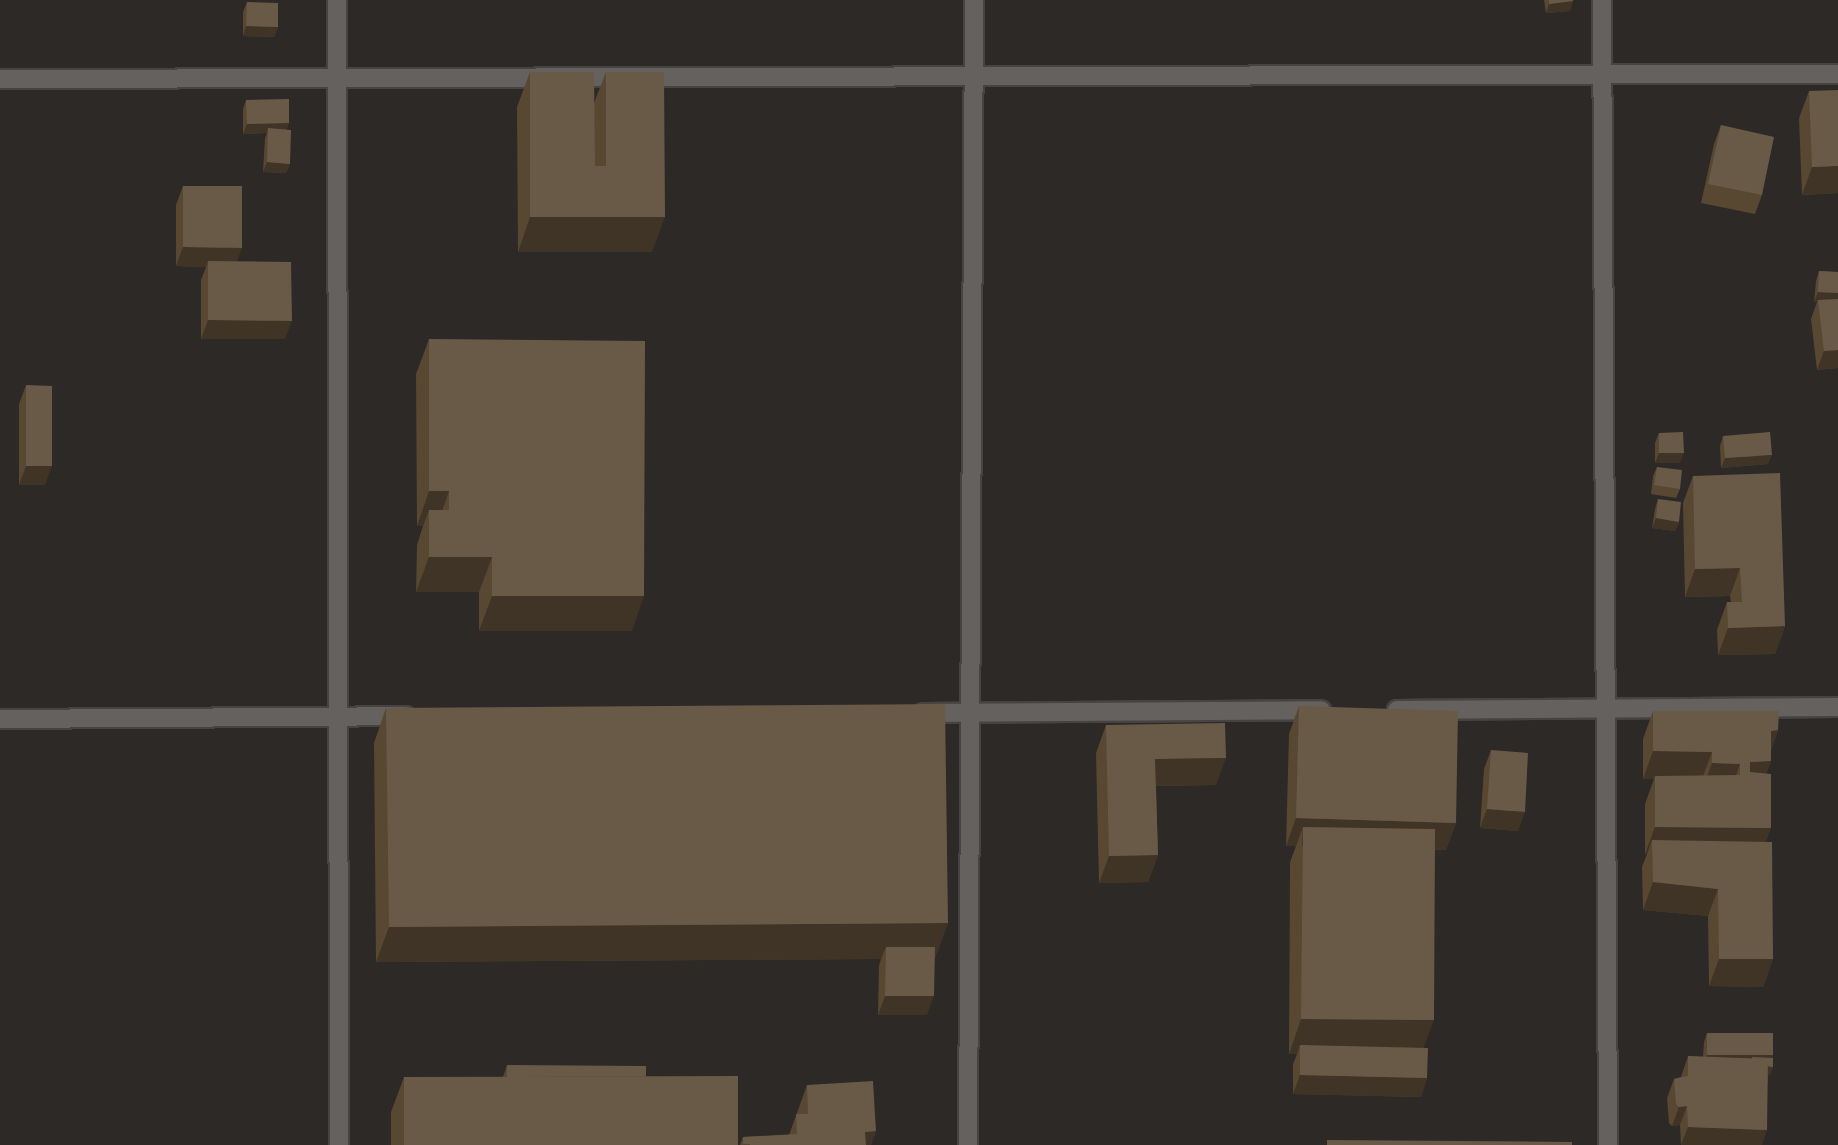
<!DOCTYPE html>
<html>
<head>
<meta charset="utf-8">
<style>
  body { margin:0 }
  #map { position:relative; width:1838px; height:1145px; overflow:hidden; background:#2c2927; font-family:"Fira Sans",sans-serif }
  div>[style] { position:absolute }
  .roads { filter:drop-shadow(2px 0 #464442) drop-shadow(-2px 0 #464442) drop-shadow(0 2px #464442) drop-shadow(0 -2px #464442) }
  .minor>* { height:18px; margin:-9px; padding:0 9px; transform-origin:9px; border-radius:9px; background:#64615f }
  .wall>* { inset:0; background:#584832 }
  .shaded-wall>* { inset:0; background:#3f3425 }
  .building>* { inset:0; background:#695a47 }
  span { translate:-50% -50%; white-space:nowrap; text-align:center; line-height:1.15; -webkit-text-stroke:6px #22201e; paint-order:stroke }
</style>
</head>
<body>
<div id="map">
  <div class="roads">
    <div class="minor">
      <i style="left:337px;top:0;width:1145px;rotate:89.9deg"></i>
      <i style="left:1602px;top:0;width:1145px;rotate:89.7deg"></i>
      <i style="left:0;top:79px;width:1838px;rotate:-0.16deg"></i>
      <i style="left:1397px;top:710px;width:441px;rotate:-0.4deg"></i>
      <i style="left:923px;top:713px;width:398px;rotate:-0.4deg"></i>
      <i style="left:0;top:719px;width:406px;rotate:-0.4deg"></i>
      <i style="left:968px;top:1145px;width:1145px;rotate:-89.7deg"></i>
    </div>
  </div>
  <div class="wall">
    <i style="clip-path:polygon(1544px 0,1573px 0,1573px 1px,1570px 11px,1546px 13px)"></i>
    <i style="clip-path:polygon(247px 2px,278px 27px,274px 37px,243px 36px,243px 12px)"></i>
    <i style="clip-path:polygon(530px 72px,594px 103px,606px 72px,652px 252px,518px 252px,517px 107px)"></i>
    <i style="clip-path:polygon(1809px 91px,1838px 193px,1802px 195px,1799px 118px)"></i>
    <i style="clip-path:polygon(246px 100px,289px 123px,286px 130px,290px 164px,286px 173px,263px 172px,265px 138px,267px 133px,243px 134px,243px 109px)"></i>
    <i style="clip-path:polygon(1721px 125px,1762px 195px,1755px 214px,1701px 203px,1714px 144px)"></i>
    <i style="clip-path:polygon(183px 186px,237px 262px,285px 339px,201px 339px,201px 280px,206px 267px,176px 266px,176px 205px)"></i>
    <i style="clip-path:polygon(1819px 271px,1838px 272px,1838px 368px,1817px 370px,1811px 319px,1817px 302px,1814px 302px,1816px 281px)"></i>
    <i style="clip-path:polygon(429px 339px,632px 631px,479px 631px,479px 592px,416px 592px,417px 545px,423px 526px,417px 526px,416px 374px)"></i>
    <i style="clip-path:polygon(26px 385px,45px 485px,19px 485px,19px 404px)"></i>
    <i style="clip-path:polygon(1659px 433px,1680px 463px,1655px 463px,1655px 443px)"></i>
    <i style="clip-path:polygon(1723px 436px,1768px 464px,1721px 468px,1720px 446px)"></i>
    <i style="clip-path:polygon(1657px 467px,1680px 489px,1676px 498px,1651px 494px,1653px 476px)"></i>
    <i style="clip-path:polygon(1693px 476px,1785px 626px,1775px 654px,1718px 655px,1717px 630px,1727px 602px,1731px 602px,1730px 596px,1685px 597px,1683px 503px)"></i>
    <i style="clip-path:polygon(1658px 499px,1679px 522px,1675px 531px,1652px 528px,1655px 509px)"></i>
    <i style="clip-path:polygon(1299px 706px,1456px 823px,1446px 850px,1435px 850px,1424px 1048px,1427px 1078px,1421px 1097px,1293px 1094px,1293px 1064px,1297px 1054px,1289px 1054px,1290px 862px,1296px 846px,1286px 846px,1289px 734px)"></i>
    <i style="clip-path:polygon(386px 708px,948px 923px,935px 958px,934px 958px,927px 1015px,878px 1015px,879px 966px,881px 959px,376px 962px,374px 743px)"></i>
    <i style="clip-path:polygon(1653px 711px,1778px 730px,1771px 750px,1771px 761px,1766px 774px,1766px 842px,1773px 959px,1763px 987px,1709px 986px,1708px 916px,1643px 910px,1642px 867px,1647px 854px,1645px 854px,1645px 804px,1654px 779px,1643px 779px,1643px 739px)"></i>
    <i style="clip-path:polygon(1106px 725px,1216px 785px,1156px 786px,1158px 855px,1148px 882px,1099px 883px,1096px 753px)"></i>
    <i style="clip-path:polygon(1491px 750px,1518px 831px,1480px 828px,1484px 769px)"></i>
    <i style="clip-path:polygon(1707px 1033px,1773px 1055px,1772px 1058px,1773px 1067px,1769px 1076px,1768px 1076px,1762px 1145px,1681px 1145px,1680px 1125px,1672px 1126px,1669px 1123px,1667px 1098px,1674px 1079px,1681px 1077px,1688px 1056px,1703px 1057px,1704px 1042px)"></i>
    <i style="clip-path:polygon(507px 1065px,646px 1076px,738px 1145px,391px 1145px,391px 1112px,404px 1077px,503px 1077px)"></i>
    <i style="clip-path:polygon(807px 1085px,876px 1131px,871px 1145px,740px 1145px,743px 1137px,789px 1135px)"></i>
  </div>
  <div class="shaded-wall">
    <i style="clip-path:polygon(1573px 1px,1570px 11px,1546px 13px,1549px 4px)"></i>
    <i style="clip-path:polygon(246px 26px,278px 27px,274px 37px,243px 36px)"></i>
    <i style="clip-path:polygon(289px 123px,285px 133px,268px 128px,267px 133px,243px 134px,247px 124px)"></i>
    <i style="clip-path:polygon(267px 162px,290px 164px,286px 173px,263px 172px)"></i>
    <i style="clip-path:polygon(1838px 166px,1838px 193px,1802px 195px,1812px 167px)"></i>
    <i style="clip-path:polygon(530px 217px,665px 217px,652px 252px,518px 252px)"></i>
    <i style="clip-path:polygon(183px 247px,242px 248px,235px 267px,208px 261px,206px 267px,176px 266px)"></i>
    <i style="clip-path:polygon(1818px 292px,1838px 293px,1838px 303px,1818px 300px,1817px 302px,1814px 302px)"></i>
    <i style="clip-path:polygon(208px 320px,292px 321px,285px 339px,201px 339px)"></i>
    <i style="clip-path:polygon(1838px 350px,1838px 368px,1817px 370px,1824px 351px)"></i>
    <i style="clip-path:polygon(1659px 453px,1684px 453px,1680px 463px,1655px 463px)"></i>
    <i style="clip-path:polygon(1772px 455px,1768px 464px,1721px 468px,1725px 458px)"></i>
    <i style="clip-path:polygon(26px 466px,52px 466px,45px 485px,19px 485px)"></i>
    <i style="clip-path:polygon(429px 491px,449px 491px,437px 526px,429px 510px,423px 526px,417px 526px)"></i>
    <i style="clip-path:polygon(1656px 518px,1679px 522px,1675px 531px,1652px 528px)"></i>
    <i style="clip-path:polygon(429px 557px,492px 557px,479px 592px,416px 592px)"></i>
    <i style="clip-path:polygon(1740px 568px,1730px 596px,1685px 597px,1695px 569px)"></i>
    <i style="clip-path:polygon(492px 596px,644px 596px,632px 631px,479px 631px)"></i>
    <i style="clip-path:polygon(1785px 626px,1775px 654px,1718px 655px,1728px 628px)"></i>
    <i style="clip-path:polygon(1778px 730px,1768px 757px,1771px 731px)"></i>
    <i style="clip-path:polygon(1653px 751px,1712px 752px,1702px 779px,1655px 776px,1654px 779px,1643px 779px)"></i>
    <i style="clip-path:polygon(1226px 758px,1216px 785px,1145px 786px,1155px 759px)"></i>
    <i style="clip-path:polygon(1771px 761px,1761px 788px,1740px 789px,1750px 762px)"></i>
    <i style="clip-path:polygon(1712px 763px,1740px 764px,1730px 792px,1702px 791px)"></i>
    <i style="clip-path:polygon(1487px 809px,1525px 812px,1518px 831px,1480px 828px)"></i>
    <i style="clip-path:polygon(1296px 818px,1456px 823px,1446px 850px,1302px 846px,1303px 827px,1296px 846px,1286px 846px)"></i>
    <i style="clip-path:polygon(1655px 827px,1771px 828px,1761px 856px,1652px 840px,1647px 854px,1645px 854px)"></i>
    <i style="clip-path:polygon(1158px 855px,1148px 882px,1099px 883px,1109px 856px)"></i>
    <i style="clip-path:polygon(1653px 882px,1718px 889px,1708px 916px,1643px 910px)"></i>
    <i style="clip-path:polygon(948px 923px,935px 958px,886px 959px,886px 947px,881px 959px,376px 962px,389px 927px)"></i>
    <i style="clip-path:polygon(1719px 959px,1773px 959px,1763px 987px,1709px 986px)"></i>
    <i style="clip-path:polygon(885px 996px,934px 996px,927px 1015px,878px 1015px)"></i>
    <i style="clip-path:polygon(1301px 1019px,1434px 1020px,1421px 1055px,1300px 1045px,1297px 1054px,1289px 1054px)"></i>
    <i style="clip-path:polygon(1707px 1055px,1773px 1055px,1769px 1065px,1703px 1065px)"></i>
    <i style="clip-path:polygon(1752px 1066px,1773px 1067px,1769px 1076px,1749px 1076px)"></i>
    <i style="clip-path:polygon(1300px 1075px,1427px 1078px,1421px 1097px,1293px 1094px)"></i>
    <i style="clip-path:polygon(1687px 1106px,1680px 1125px,1672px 1126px,1679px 1107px)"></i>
    <i style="clip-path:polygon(1688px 1127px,1767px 1130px,1762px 1145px,1681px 1145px)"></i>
    <i style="clip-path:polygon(876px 1131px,871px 1145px,860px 1145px,865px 1132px)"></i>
  </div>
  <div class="building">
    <i style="clip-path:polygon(1549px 0,1573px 0,1573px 1px,1549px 4px)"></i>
    <i style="clip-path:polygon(247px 2px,278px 3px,278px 27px,246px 26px)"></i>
    <i style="clip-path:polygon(530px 72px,594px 72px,595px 166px,606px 166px,606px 72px,664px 72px,665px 217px,530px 217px)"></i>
    <i style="clip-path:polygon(1838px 90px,1838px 166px,1812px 167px,1809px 91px)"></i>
    <i style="clip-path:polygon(289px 99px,289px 123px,247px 124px,246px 100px)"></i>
    <i style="clip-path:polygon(1721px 125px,1774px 137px,1762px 195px,1708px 184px)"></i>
    <i style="clip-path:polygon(268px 128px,291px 130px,290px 164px,267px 162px)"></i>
    <i style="clip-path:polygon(183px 186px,242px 186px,242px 248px,183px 247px)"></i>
    <i style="clip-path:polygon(208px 261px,291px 262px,292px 321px,208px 320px)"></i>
    <i style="clip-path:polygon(1819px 271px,1838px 272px,1838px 293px,1818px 292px)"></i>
    <i style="clip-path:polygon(1838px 299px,1838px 350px,1824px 351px,1818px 300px)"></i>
    <i style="clip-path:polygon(429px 339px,645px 341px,644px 596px,492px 596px,492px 557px,429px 557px,429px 510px,449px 510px,449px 491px,429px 491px)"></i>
    <i style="clip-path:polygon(26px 385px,52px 386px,52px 466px,26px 466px)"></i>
    <i style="clip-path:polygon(1683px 432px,1684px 453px,1659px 453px,1659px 433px)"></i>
    <i style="clip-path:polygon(1770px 432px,1772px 455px,1725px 458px,1723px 436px)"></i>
    <i style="clip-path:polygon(1657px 467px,1682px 470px,1680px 489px,1654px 485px)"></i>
    <i style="clip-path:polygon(1780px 473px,1785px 626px,1728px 628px,1727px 602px,1742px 602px,1740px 568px,1695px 569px,1693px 476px)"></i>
    <i style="clip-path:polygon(1658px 499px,1681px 502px,1679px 522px,1656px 518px)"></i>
    <i style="clip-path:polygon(945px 704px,948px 923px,389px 927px,386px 708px)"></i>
    <i style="clip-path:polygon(1299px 706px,1458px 711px,1456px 823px,1296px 818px)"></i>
    <i style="clip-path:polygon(1653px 711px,1779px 711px,1778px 730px,1771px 731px,1771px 761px,1750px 762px,1750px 772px,1771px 774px,1771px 828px,1655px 827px,1655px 776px,1740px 775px,1740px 764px,1712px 763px,1712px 752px,1653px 751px)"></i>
    <i style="clip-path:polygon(1225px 723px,1226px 758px,1155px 759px,1158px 855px,1109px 856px,1106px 725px)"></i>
    <i style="clip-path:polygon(1491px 750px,1528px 753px,1525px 812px,1487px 809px)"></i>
    <i style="clip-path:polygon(1303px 827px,1435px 829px,1434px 1020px,1301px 1019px)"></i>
    <i style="clip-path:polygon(1652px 840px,1772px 842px,1773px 959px,1719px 959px,1718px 889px,1653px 882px)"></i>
    <i style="clip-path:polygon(886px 947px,935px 947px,934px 996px,885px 996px)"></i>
    <i style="clip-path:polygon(1707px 1033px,1773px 1033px,1773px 1055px,1707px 1055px)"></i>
    <i style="clip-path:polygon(1300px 1045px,1428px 1048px,1427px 1078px,1300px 1075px)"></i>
    <i style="clip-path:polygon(1688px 1056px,1768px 1059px,1767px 1130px,1688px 1127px,1687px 1106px,1679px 1107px,1676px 1104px,1674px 1079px,1688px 1076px)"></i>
    <i style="clip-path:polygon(1752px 1057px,1773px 1058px,1773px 1067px,1768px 1066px,1768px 1059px,1752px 1059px)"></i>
    <i style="clip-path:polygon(507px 1065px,646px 1066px,646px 1076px,507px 1077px)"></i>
    <i style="clip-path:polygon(738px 1076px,738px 1145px,404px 1145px,404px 1077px)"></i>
    <i style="clip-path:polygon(873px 1081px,876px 1131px,865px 1132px,866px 1145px,750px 1145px,750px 1144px,743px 1144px,743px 1137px,797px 1134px,796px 1114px,808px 1114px,807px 1085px)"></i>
    <i style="clip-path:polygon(1327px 1140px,1572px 1142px,1572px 1145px,1327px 1145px)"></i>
  </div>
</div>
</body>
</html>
